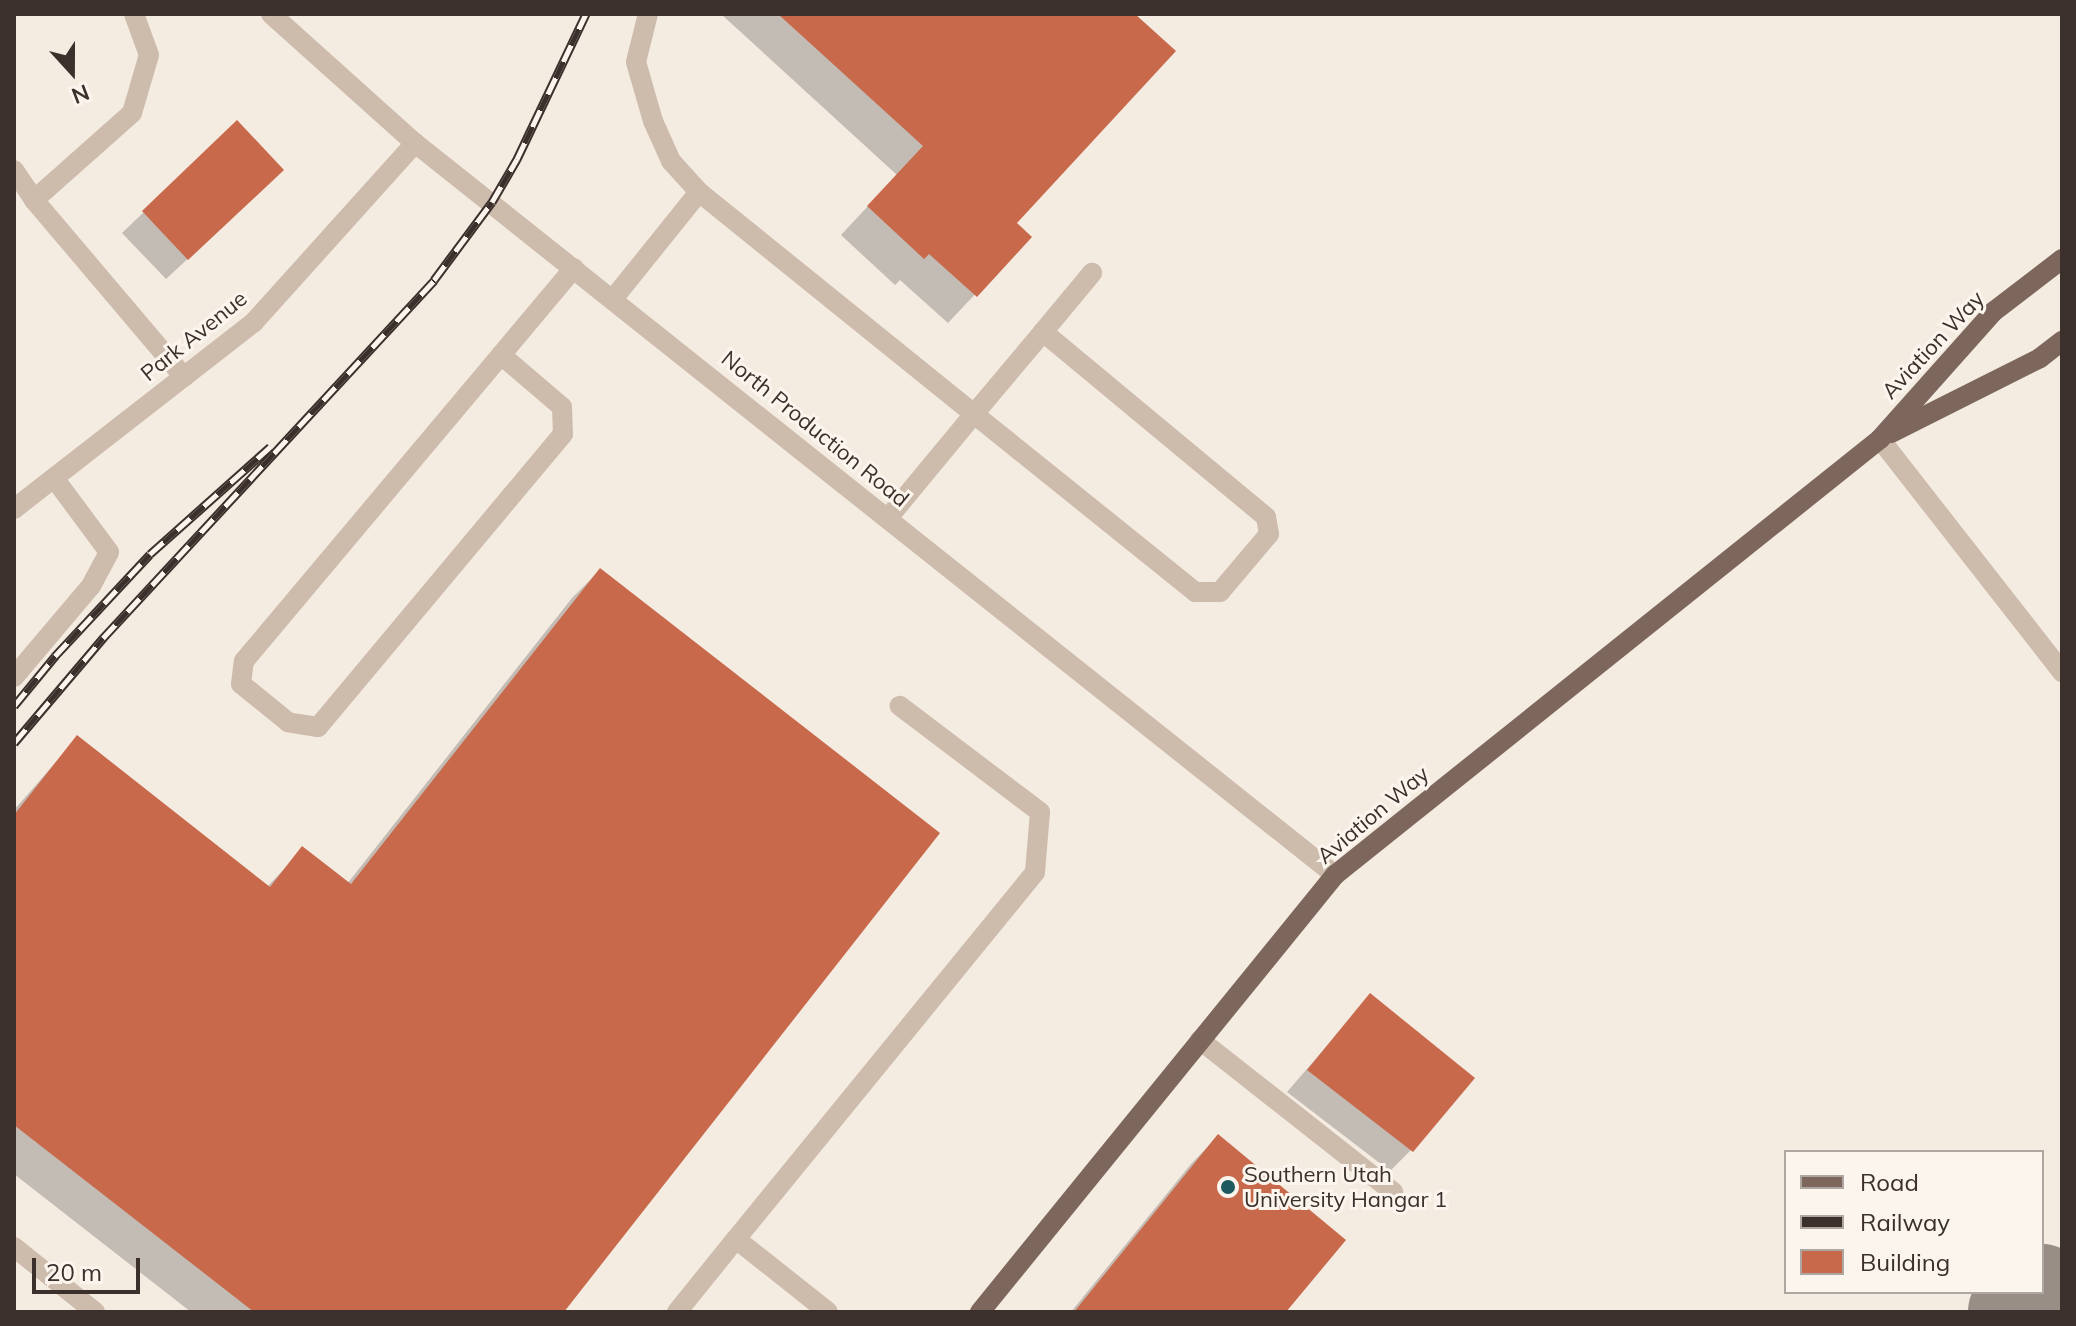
<!DOCTYPE html>
<html>
<head>
<meta charset="utf-8">
<style>
  body { margin:0 }
  #map { position:relative; width:2076px; height:1326px; overflow:hidden; background:#f4ebe1; font-family:Mulish,sans-serif }
  div>[style] { position:absolute }
  .shadow>* { inset:0; background:#0003 }
  .taxiway>* { height:96px; margin:-48px; padding:0 48px; transform-origin:48px; border-radius:48px; background:#988e86 }
  .building>* { inset:0; background:#c8694b }
  .minor>* { height:20px; margin:-10px; padding:0 10px; transform-origin:10px; border-radius:10px; background:#cdbbac }
  .major>* { height:20px; margin:-10px; padding:0 10px; transform-origin:10px; border-radius:10px; background:#7d675c }
  .rail>* { height:9px; margin-top:-4.5px; transform-origin:0; background:repeating-linear-gradient(90deg,#fbf5ee 0 18px,#3b302b 0 36px); box-sizing:border-box; border-block:2px solid #3b302b }
  .dots>* { width:22px; height:22px; translate:-50% -50%; box-sizing:border-box; border:4px solid #fbf5ee; border-radius:50% }
  span { translate:-50% -50%; white-space:nowrap; text-align:center; line-height:1.15; -webkit-text-stroke:6px #fbf5ee; paint-order:stroke }
  .street-label { font-size:22px; color:#3b302b }
  .poi-label { font-size:22px; color:#3b302b }
  .left { translate:0 -50%; text-align:left }
  .frame { position:absolute; inset:0; border:16px solid #3b302b; pointer-events:none }
  .legend { position:absolute; left:1784px; top:1150px; width:260px; height:144px; box-sizing:border-box; background:#fbf5ee; border:2px solid #aea6a0; margin:0; padding:10px 14px; list-style:none; font-size:24px; color:#3b302b }
  .legend li { display:flex; align-items:center; gap:16px; height:40px }
  .legend b { width:40px; border:2px solid #aea6a0 }
  .north { position:absolute; left:32px; top:32px; width:80px; height:80px; -webkit-text-stroke:6px #fbf5ee; paint-order:stroke; rotate:159deg; font-size:22px; font-weight:700; line-height:32px; text-align:center; color:#3b302b }
  .north::after { content:''; display:block; margin:auto; width:28px; height:36px; background:#3b302b; clip-path:polygon(50% 0,100% 100%,50% 72%,0 100%) }
  .scale { position:absolute; left:32px; top:1258px; width:108px; height:36px; box-sizing:border-box; border:4px solid #3b302b; border-top:0; padding-left:10px; font-size:24px; line-height:28px; white-space:nowrap; color:#3b302b; -webkit-text-stroke:6px #fbf5ee; paint-order:stroke }
</style>
</head>
<body>
<div id="map">
  <div class="shadow">
    <i style="clip-path:polygon(721px 14px,1132px 14px,1015px 224px,1029px 237px,948px 323px,900px 280px,895px 285px,841px 235px,897px 175px)"></i>
    <i style="clip-path:polygon(237px 123px,261px 191px,166px 279px,122px 233px)"></i>
    <i style="clip-path:polygon(600px 570px,561px 1312px,191px 1312px,14px 1174px,14px 810px,77px 738px,267px 887px,303px 849px,347px 884px,572px 598px)"></i>
    <i style="clip-path:polygon(1370px 996px,1411px 1150px,1390px 1171px,1287px 1092px)"></i>
    <i style="clip-path:polygon(1218px 1136px,1284px 1312px,1071px 1312px,1191px 1164px)"></i>
  </div>
  <div class="taxiway">
    <i style="left:2016px;top:1312px;width:32px;rotate:-39deg"></i>
  </div>
  <div class="building">
    <i style="clip-path:polygon(778px 14px,1135px 14px,1176px 51px,1017px 223px,1032px 237px,977px 297px,929px 254px,924px 259px,867px 206px,923px 146px)"></i>
    <i style="clip-path:polygon(237px 120px,284px 170px,188px 260px,142px 211px)"></i>
    <i style="clip-path:polygon(600px 568px,940px 833px,564px 1312px,254px 1312px,14px 1125px,14px 815px,77px 735px,270px 887px,302px 846px,351px 884px)"></i>
    <i style="clip-path:polygon(1370px 993px,1475px 1078px,1413px 1152px,1307px 1070px)"></i>
    <i style="clip-path:polygon(1218px 1134px,1346px 1240px,1286px 1312px,1074px 1312px)"></i>
  </div>
  <div class="minor">
    <i style="left:271px;top:14px;width:193px;rotate:41.9deg"></i>
    <i style="left:415px;top:143px;width:1176px;rotate:38.51deg"></i>
    <i style="left:14px;top:170px;width:36px;rotate:56deg"></i>
    <i style="left:34px;top:200px;width:232px;rotate:49.7deg"></i>
    <i style="left:699px;top:192px;width:353px;rotate:38.9deg"></i>
    <i style="left:974px;top:414px;width:284px;rotate:38.8deg"></i>
    <i style="left:1195px;top:592px;width:25px"></i>
    <i style="left:1220px;top:592px;width:76px;rotate:-49.8deg"></i>
    <i style="left:1269px;top:534px;width:17px;rotate:-100deg"></i>
    <i style="left:1266px;top:517px;width:290px;rotate:-140.3deg"></i>
    <i style="left:1043px;top:332px;width:107px;rotate:130.1deg"></i>
    <i style="left:974px;top:414px;width:135px;rotate:129.6deg"></i>
    <i style="left:34px;top:200px;width:131px;rotate:-41.6deg"></i>
    <i style="left:132px;top:113px;width:60px;rotate:-73.7deg"></i>
    <i style="left:149px;top:55px;width:44px;rotate:-110.1deg"></i>
    <i style="left:613px;top:299px;width:137px;rotate:-51.2deg"></i>
    <i style="left:699px;top:192px;width:42px;rotate:-132.1deg"></i>
    <i style="left:671px;top:161px;width:44px;rotate:-114.2deg"></i>
    <i style="left:653px;top:121px;width:61px;rotate:-106.1deg"></i>
    <i style="left:636px;top:62px;width:49px;rotate:-76deg"></i>
    <i style="left:1043px;top:332px;width:77px;rotate:-50.3deg"></i>
    <i style="left:501px;top:355px;width:80px;rotate:40.4deg"></i>
    <i style="left:562px;top:407px;width:27px;rotate:88deg"></i>
    <i style="left:563px;top:434px;width:382px;rotate:129.9deg"></i>
    <i style="left:318px;top:727px;width:30px;rotate:-171deg"></i>
    <i style="left:288px;top:722px;width:60px;rotate:-141deg"></i>
    <i style="left:241px;top:684px;width:23px;rotate:-83deg"></i>
    <i style="left:244px;top:661px;width:513px;rotate:-49.98deg"></i>
    <i style="left:1880px;top:439px;width:296px;rotate:52deg"></i>
    <i style="left:14px;top:509px;width:304px;rotate:-37.9deg"></i>
    <i style="left:254px;top:322px;width:241px;rotate:-48deg"></i>
    <i style="left:14px;top:677px;width:119px;rotate:-49.8deg"></i>
    <i style="left:91px;top:586px;width:38px;rotate:-62deg"></i>
    <i style="left:109px;top:552px;width:92px;rotate:-126.6deg"></i>
    <i style="left:1200px;top:1040px;width:246px;rotate:38.2deg"></i>
    <i style="left:736px;top:1239px;width:473px;rotate:-50.8deg"></i>
    <i style="left:1035px;top:872px;width:60px;rotate:-85.2deg"></i>
    <i style="left:1040px;top:812px;width:176px;rotate:-142.9deg"></i>
    <i style="left:14px;top:1247px;width:104px;rotate:38.7deg"></i>
    <i style="left:677px;top:1312px;width:94px;rotate:-51.1deg"></i>
    <i style="left:736px;top:1239px;width:117px;rotate:38.4deg"></i>
  </div>
  <div class="major">
    <i style="left:1891px;top:433px;width:167px;rotate:-26.7deg"></i>
    <i style="left:2040px;top:358px;width:28px;rotate:-38deg"></i>
    <i style="left:980px;top:1312px;width:563px;rotate:-50.91deg"></i>
    <i style="left:1335px;top:875px;width:698px;rotate:-38.66deg"></i>
    <i style="left:1880px;top:439px;width:170px;rotate:-48.3deg"></i>
    <i style="left:1993px;top:312px;width:87px;rotate:-37.5deg"></i>
  </div>
  <div class="rail">
    <i style="left:14px;top:706px;width:65px;rotate:-50.6deg"></i>
    <i style="left:55px;top:656px;width:139px;rotate:-47deg"></i>
    <i style="left:150px;top:554px;width:161px;rotate:-41.7deg"></i>
    <i style="left:14px;top:743px;width:138px;rotate:-49.7deg"></i>
    <i style="left:103px;top:638px;width:488px;rotate:-47.2deg"></i>
    <i style="left:434px;top:280px;width:97px;rotate:-53.4deg"></i>
    <i style="left:492px;top:202px;width:50px;rotate:-59.8deg"></i>
    <i style="left:517px;top:159px;width:161px;rotate:-64.6deg"></i>
  </div>
  <div class="dots">
    <i style="left:1228px;top:1187px;background:#1f5a5e"></i>
  </div>
  <div class="street-label">
    <span style="left:194px;top:336px;rotate:-39deg">Park Avenue</span>
    <span style="left:1933px;top:345px;rotate:-47deg">Aviation Way</span>
    <span style="left:815px;top:429px;rotate:39deg">North Production Road</span>
    <span style="left:1373px;top:815px;rotate:-40deg">Aviation Way</span>
  </div>
  <div class="poi-label">
    <span class="left" style="left:1244px;top:1187px">Southern Utah<br>University Hangar 1</span>
  </div>
  <div class="frame"></div>
  <ul class="legend">
  <li><b style="height:10px;background:#7d675c"></b>Road</li>
  <li><b style="height:10px;background:#3b302b"></b>Railway</li>
  <li><b style="height:22px;background:#c8694b"></b>Building</li>
  </ul>
  <div class="north">N</div>
  <div class="scale">20 m</div>
</div>
</body>
</html>
